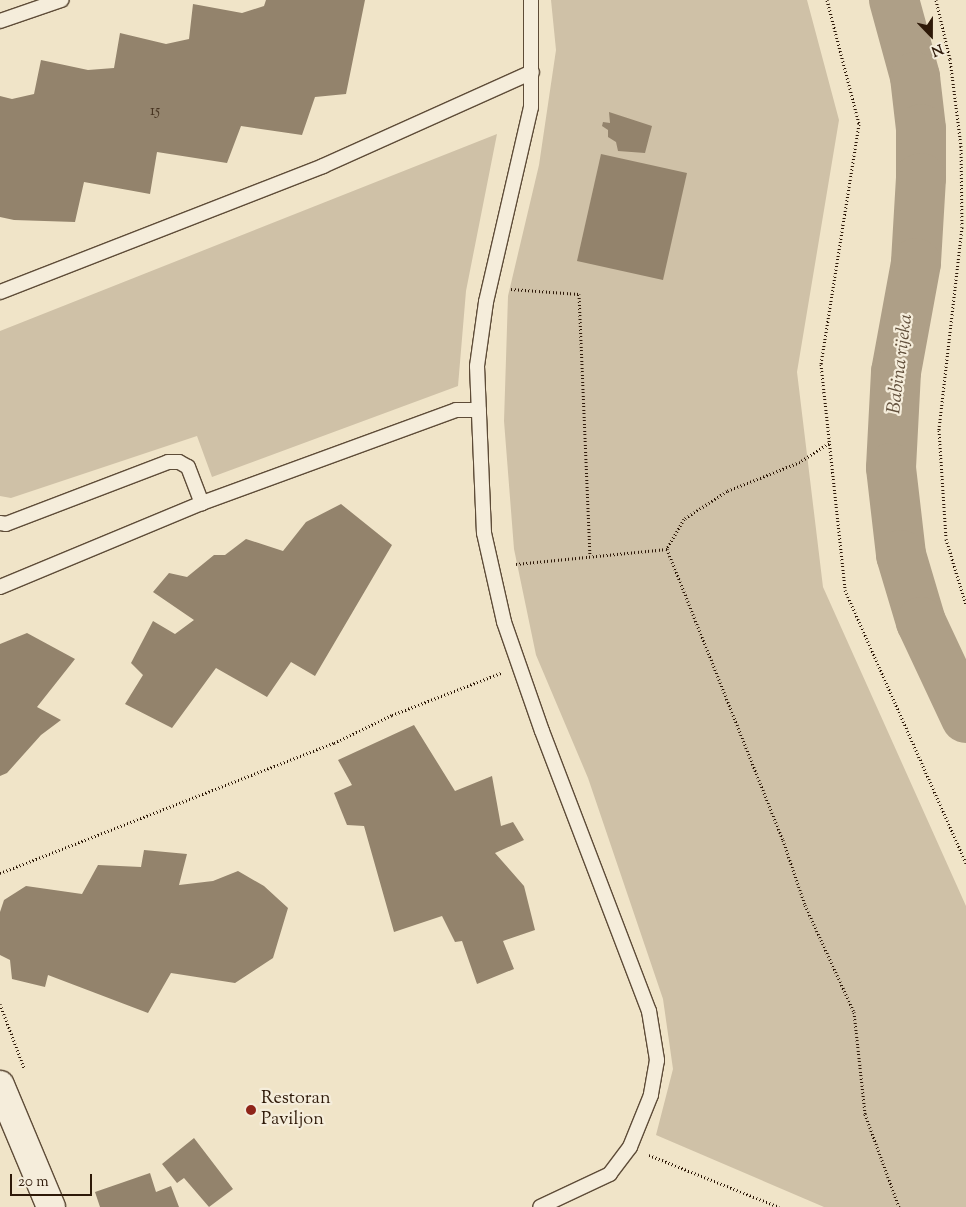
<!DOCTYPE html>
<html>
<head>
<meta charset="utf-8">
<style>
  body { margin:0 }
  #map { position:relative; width:966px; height:1207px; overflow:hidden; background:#f0e4c8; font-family:"Sorts Mill Goudy",serif }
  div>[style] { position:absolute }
  .green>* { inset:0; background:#cfc1a7 }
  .river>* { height:50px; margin:-25px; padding:0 25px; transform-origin:25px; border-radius:25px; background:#ae9f87 }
  .building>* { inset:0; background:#93836c }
  .path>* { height:3px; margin-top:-1.5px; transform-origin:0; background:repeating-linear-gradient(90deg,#2e1908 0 1px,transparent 0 3.5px) }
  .roads { filter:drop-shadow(1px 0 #5e4c38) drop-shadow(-1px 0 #5e4c38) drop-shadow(0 1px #5e4c38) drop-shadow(0 -1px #5e4c38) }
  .service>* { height:14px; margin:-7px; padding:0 7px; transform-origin:7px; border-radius:7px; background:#f5eddb }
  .tertiary>* { height:28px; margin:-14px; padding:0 14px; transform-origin:14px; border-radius:14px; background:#f5eddb }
  .dots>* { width:14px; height:14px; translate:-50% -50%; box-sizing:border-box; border:2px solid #f5eddb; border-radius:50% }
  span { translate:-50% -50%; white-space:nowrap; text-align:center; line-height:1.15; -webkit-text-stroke:4.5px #f5eddb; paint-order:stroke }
  .number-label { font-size:15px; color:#473421 }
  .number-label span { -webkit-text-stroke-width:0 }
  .poi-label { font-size:18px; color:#2e1908 }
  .left { translate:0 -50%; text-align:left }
  .water-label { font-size:19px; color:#614f3b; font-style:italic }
  .north { position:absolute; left:906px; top:10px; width:50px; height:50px; -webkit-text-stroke:4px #f5eddb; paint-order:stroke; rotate:158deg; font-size:14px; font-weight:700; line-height:20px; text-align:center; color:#2e1908 }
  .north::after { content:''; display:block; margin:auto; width:18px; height:22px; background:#2e1908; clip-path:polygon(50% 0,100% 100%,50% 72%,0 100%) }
  .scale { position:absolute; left:10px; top:1174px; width:82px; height:22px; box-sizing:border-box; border:2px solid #2e1908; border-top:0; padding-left:6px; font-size:15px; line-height:18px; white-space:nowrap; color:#2e1908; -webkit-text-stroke:4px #f5eddb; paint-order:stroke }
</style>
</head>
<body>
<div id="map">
  <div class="green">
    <i style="clip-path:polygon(551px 0,807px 0,839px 120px,797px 372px,823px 587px,966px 906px,966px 1207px,824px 1207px,656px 1135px,673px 1069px,663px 999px,588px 778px,536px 655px,514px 549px,504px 421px,508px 296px,539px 165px,556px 50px)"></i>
    <i style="clip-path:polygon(497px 134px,466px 291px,458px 386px,212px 477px,197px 436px,11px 498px,0 496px,0 331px)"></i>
  </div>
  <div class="river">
    <i style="left:894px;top:0;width:80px;rotate:74.7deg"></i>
    <i style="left:915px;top:77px;width:52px;rotate:83.4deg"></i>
    <i style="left:921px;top:129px;width:49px;rotate:90deg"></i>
    <i style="left:921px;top:178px;width:85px;rotate:93.4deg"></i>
    <i style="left:916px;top:263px;width:111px;rotate:100.4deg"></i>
    <i style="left:896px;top:372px;width:96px;rotate:93deg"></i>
    <i style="left:891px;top:468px;width:88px;rotate:83.4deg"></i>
    <i style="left:901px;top:555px;width:70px;rotate:73.4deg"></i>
    <i style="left:921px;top:622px;width:106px;rotate:64.9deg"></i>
  </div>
  <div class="building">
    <i style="clip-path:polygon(266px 0,365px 0,346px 94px,315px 97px,302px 135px,241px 126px,227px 163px,157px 152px,150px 194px,84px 182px,75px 222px,14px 220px,0 217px,0 96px,12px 99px,34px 94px,41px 60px,88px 70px,114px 68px,120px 33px,166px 44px,189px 39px,193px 4px,242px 13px,264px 6px)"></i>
    <i style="clip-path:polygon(609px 112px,652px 126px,645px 153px,618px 151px,616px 142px,608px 137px,608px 130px,602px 126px,603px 122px,610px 123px)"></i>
    <i style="clip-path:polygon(601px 154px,687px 173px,663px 280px,577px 261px)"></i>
    <i style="clip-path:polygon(341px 504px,392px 545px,315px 676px,291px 662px,267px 697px,216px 668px,172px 728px,125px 704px,143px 675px,131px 663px,153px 621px,175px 634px,194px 620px,153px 592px,169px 573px,187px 577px,214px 555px,225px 555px,246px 539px,283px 551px,306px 522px)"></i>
    <i style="clip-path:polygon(27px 633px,75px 659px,37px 707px,61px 720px,41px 735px,7px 773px,0 776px,0 644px)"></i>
    <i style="clip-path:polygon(414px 725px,455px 791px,492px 776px,501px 826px,513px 822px,524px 840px,495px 853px,524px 886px,535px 930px,503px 941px,514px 969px,477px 984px,462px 941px,455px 942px,442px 916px,394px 932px,364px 826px,347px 825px,334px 793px,352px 785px,338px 760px)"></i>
    <i style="clip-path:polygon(144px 850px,187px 854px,179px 885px,213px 881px,238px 871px,264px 886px,288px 908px,273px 958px,235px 983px,171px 973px,148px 1013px,48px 975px,45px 987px,12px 979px,10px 960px,0 955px,0 912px,4px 900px,26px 886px,82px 894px,98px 865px,141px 867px)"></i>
    <i style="clip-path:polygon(194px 1138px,233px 1189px,209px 1207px,184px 1178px,177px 1183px,162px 1164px)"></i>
    <i style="clip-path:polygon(150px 1173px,156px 1192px,171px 1186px,179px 1207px,100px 1207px,95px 1192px)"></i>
  </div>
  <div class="path">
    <i style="left:827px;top:0;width:128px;rotate:75.5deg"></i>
    <i style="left:859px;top:124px;width:243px;rotate:99deg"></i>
    <i style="left:821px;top:364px;width:227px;rotate:83.9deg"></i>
    <i style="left:845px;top:590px;width:299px;rotate:66.1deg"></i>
    <i style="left:936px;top:0;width:61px;rotate:76.7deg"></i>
    <i style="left:950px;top:59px;width:88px;rotate:82.8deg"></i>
    <i style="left:961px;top:146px;width:81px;rotate:89.3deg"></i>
    <i style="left:962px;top:227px;width:204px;rotate:96.5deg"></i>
    <i style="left:939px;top:430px;width:109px;rotate:86.3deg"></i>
    <i style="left:946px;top:539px;width:69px;rotate:73.1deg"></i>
    <i style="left:511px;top:289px;width:68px;rotate:4.2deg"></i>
    <i style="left:579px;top:294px;width:260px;rotate:87.6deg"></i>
    <i style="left:829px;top:443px;width:35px;rotate:147deg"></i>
    <i style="left:800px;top:462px;width:79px;rotate:158.3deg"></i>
    <i style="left:727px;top:491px;width:51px;rotate:146.9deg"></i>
    <i style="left:684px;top:519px;width:34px;rotate:120deg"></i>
    <i style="left:667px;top:549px;width:313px;rotate:68.3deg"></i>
    <i style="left:783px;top:840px;width:69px;rotate:71.3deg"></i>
    <i style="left:805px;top:905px;width:118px;rotate:65.4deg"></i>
    <i style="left:854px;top:1012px;width:103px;rotate:83.8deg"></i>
    <i style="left:865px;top:1114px;width:99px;rotate:69.9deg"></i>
    <i style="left:516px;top:564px;width:152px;rotate:-5.7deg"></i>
    <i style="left:0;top:873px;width:358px;rotate:-21.3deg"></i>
    <i style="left:334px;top:743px;width:64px;rotate:-25.8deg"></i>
    <i style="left:392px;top:715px;width:117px;rotate:-21.1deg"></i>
    <i style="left:0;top:1004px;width:68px;rotate:69.4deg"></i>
    <i style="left:649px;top:1155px;width:140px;rotate:21.8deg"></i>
  </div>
  <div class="roads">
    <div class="service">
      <i style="left:531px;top:0;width:107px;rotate:90deg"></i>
      <i style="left:531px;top:107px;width:200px;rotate:103deg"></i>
      <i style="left:486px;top:302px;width:65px;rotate:98deg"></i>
      <i style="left:477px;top:366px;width:167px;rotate:87.6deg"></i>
      <i style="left:484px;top:533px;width:91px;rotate:77.3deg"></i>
      <i style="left:504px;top:622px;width:115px;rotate:70.8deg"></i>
      <i style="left:542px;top:731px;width:300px;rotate:69.1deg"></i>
      <i style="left:649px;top:1011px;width:50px;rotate:80.7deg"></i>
      <i style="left:657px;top:1060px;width:36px;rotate:100deg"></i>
      <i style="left:651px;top:1095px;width:56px;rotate:112deg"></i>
      <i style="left:630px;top:1147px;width:34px;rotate:127deg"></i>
      <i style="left:610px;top:1174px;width:77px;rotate:154.8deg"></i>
      <i style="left:0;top:21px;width:65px;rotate:-19deg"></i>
      <i style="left:0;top:292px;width:347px;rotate:-21.3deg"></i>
      <i style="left:323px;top:166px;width:229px;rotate:-24.2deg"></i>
      <i style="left:0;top:523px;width:6px;rotate:9deg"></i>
      <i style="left:6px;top:524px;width:173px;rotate:-20.9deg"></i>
      <i style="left:168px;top:462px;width:11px"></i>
      <i style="left:179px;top:462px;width:10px;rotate:29deg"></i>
      <i style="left:188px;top:467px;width:39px;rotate:69deg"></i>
      <i style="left:0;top:587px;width:219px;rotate:-22.6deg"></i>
      <i style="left:202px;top:503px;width:270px;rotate:-20.1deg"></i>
      <i style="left:456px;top:410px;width:23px"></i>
    </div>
    <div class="tertiary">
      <i style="left:0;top:1085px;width:132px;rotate:67.3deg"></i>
    </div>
  </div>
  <div class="dots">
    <i style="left:251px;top:1110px;background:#8f2418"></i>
  </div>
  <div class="number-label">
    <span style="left:155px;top:112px">15</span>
  </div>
  <div class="poi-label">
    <span class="left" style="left:261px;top:1110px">Restoran<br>Paviljon</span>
  </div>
  <div class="water-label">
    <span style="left:901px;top:364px;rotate:-83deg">Babina rijeka</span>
  </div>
  <div class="north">N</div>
  <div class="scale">20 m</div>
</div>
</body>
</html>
